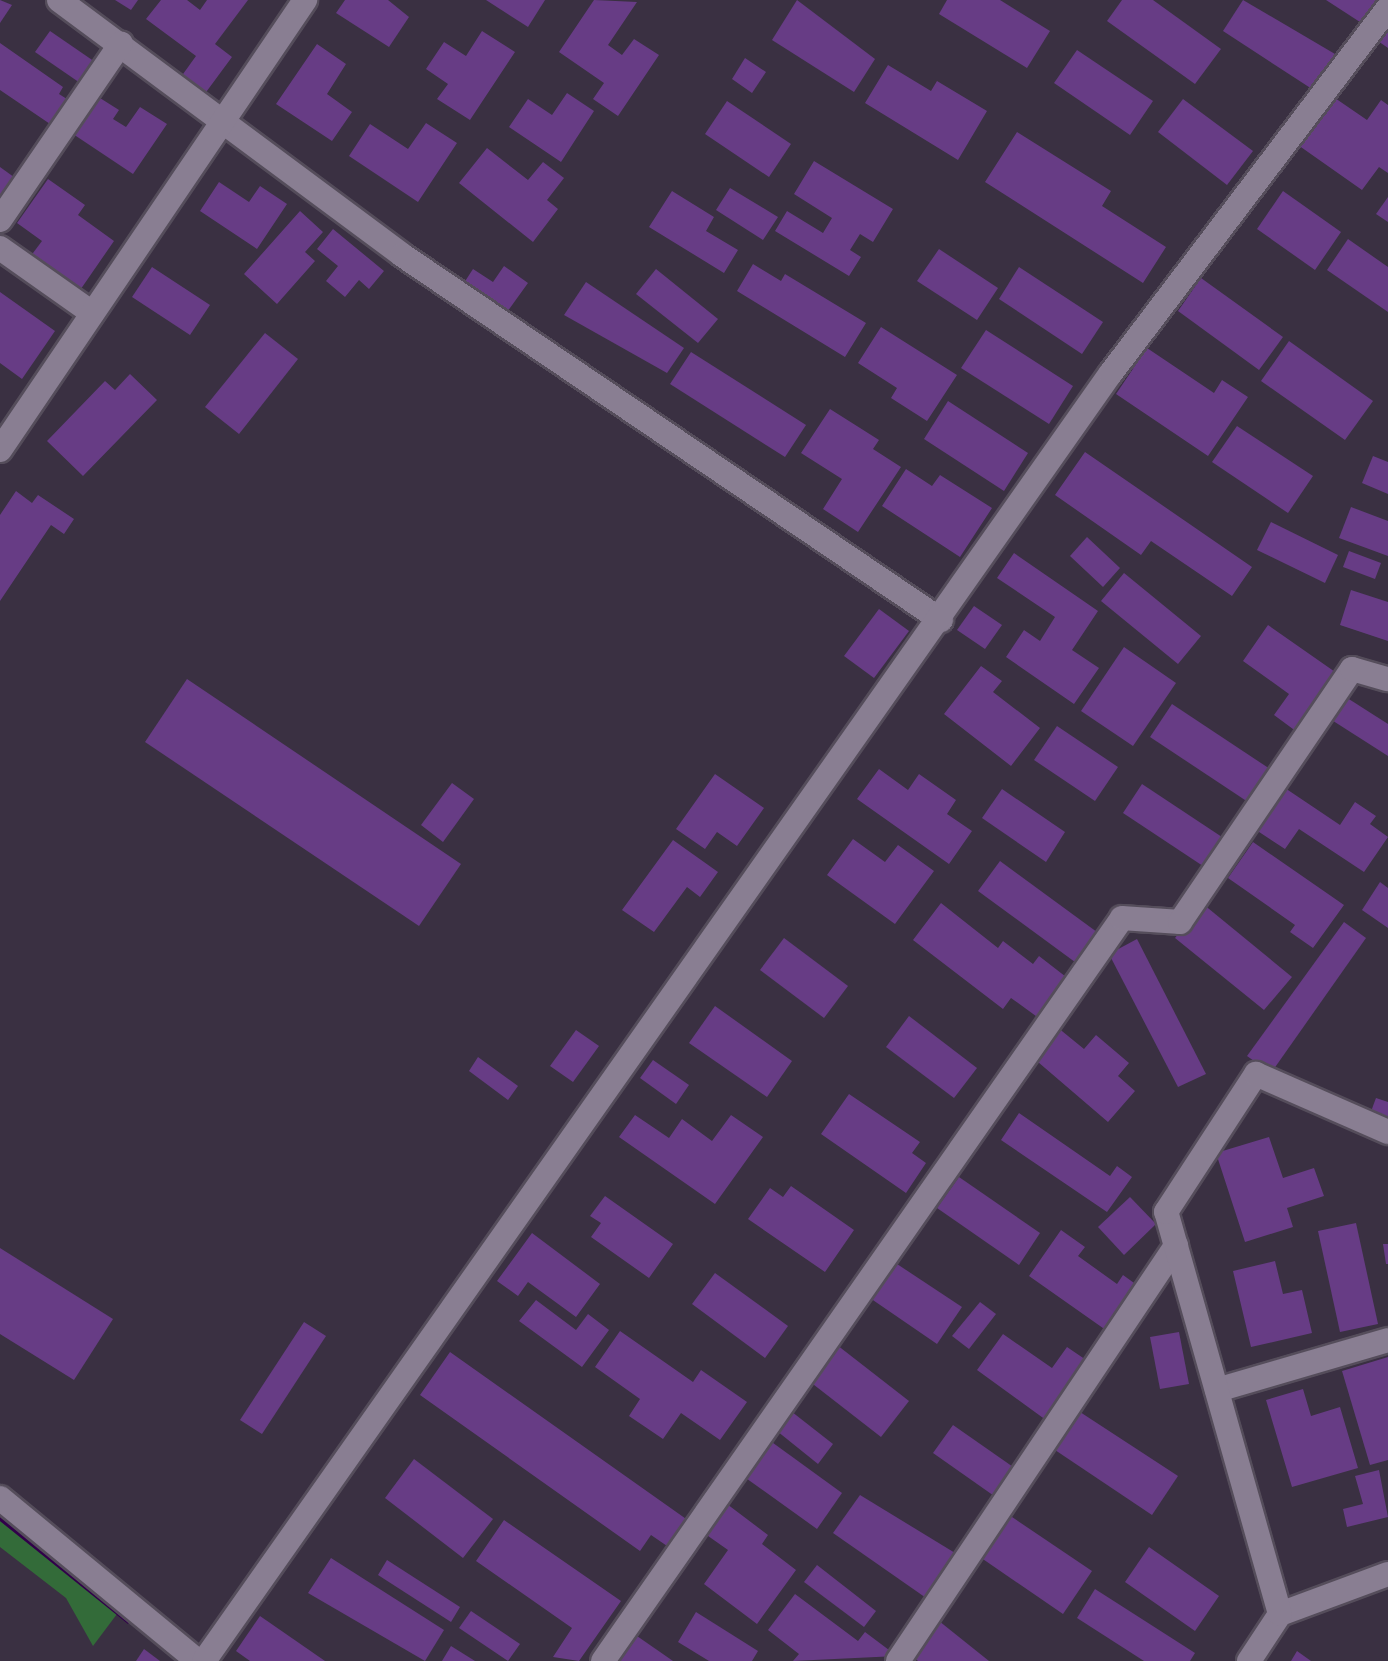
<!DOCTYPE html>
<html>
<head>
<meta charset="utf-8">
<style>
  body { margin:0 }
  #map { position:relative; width:1388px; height:1661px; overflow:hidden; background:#3a3042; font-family:Signika,sans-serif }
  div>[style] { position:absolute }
  .green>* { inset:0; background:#336b39 }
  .water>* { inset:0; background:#31004a }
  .building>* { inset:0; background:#673c85 }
  .roads { filter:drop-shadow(2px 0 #554d5b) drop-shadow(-2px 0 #554d5b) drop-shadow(0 2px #554d5b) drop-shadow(0 -2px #554d5b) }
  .minor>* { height:24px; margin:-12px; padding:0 12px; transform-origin:12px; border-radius:12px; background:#897e92 }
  span { translate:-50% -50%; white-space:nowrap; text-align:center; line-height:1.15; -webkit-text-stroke:6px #302637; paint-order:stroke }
</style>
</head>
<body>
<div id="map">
  <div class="green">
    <i style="clip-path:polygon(0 1521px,117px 1614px,93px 1646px,66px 1598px,0 1547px)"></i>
  </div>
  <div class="water">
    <i style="clip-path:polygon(0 1509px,133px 1617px,128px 1624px,0 1521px)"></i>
  </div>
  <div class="building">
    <i style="clip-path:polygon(0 0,12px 5px,0 23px)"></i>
    <i style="clip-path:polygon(115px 0,138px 0,131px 10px)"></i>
    <i style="clip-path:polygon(161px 0,187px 0,200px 10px,207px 0,248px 0,215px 44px,232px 57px,201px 99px,178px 81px,196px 56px,146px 19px)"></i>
    <i style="clip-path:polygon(345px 0,388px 0,409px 17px,389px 47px,336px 13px)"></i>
    <i style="clip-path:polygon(486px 0,545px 0,528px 27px)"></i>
    <i style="clip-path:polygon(594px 0,637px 2px,608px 45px,622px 55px,634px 39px,659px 55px,618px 116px,593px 99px,604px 83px,559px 52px)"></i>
    <i style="clip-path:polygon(797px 0,875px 59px,854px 92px,772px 40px)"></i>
    <i style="clip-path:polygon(947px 0,1000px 0,1050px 31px,1027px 68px,939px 14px)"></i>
    <i style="clip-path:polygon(1122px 0,1153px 0,1221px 49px,1195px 84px,1107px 21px)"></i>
    <i style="clip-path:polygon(1243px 0,1335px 54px,1312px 89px,1223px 31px)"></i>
    <i style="clip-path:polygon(1326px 0,1378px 0,1363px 24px)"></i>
    <i style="clip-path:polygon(1388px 21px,1388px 48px,1375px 39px)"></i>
    <i style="clip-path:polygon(50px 31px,98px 64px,83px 85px,35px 52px)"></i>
    <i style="clip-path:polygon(482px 31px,515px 52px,470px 120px,437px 99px,448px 84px,426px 69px,444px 42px,466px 56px)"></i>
    <i style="clip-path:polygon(0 43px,63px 87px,59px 94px,70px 101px,53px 126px,0 90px)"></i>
    <i style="clip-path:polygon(317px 44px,346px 64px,327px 94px,352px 112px,332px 141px,276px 104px)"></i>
    <i style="clip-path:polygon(1077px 50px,1153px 101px,1130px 135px,1054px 83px)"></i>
    <i style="clip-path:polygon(745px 58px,766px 72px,752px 93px,732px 79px)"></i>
    <i style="clip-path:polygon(888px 65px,931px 91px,937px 81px,987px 111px,958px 160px,865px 103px)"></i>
    <i style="clip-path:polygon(92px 93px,119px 110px,113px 119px,126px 127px,140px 107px,167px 124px,133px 174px,67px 130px)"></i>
    <i style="clip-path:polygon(567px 93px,594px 111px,561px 162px,509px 127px,528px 99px,552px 115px)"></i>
    <i style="clip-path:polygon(1332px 96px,1367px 120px,1381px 100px,1388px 105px,1388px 173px,1379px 167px,1362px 190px,1298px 145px)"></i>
    <i style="clip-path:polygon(1183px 99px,1253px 151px,1227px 185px,1158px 132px)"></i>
    <i style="clip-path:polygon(727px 101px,791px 144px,769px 177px,705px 134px)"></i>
    <i style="clip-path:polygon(426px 123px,457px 143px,418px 202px,349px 156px,370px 124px,408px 149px)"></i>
    <i style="clip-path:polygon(1017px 132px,1111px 191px,1102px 206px,1166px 247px,1143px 283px,985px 182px)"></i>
    <i style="clip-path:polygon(487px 148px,528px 180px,543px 162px,564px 178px,547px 200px,558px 209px,533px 242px,459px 183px)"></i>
    <i style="clip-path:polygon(814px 161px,893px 209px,873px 242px,860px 234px,850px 250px,861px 257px,849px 276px,775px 231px,787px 211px,823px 233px,832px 218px,794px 194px)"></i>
    <i style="clip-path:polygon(0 167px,18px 180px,0 204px)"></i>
    <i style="clip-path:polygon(48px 179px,85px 205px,78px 215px,114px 241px,76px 296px,27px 261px,42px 241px,17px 223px)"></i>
    <i style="clip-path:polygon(219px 182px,249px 202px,260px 186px,287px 204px,257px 249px,200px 211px)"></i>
    <i style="clip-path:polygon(730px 188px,778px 217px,763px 240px,716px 210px)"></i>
    <i style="clip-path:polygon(672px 191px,714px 217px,706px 231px,738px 250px,724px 273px,649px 227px)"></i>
    <i style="clip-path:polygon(1283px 191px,1341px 232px,1315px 270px,1257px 229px)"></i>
    <i style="clip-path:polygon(1388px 197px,1388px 222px,1376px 214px)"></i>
    <i style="clip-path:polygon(300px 211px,323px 232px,305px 252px,315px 261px,277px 304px,244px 274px)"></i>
    <i style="clip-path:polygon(333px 229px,384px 271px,369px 289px,359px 280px,345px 297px,326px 281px,338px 266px,317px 249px)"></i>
    <i style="clip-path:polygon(1348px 239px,1388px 267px,1388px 312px,1327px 270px)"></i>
    <i style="clip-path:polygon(939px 249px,998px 288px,977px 320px,917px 281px)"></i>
    <i style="clip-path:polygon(753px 264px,781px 281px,785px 274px,866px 323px,845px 357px,737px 291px)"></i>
    <i style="clip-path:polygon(504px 266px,528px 283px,502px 319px,460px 289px,473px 269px,493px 282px)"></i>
    <i style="clip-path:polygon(152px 267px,210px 305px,190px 335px,132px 297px)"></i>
    <i style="clip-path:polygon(1019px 267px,1103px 322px,1082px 354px,999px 299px)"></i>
    <i style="clip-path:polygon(656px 269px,718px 319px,698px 343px,636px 294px)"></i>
    <i style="clip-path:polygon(1201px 278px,1283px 337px,1259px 370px,1178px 311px)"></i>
    <i style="clip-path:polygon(586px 282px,684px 348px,667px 373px,564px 315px)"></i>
    <i style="clip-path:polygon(0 292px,55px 331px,22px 379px,0 363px)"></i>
    <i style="clip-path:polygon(881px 327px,957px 375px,927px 421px,891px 398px,897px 388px,858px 363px)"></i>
    <i style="clip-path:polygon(986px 330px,1073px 386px,1049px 424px,961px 368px)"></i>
    <i style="clip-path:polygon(265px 333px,298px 359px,239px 434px,205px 407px)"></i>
    <i style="clip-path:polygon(1289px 341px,1373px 401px,1345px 440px,1261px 381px)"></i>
    <i style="clip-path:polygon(1147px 348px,1214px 393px,1222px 380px,1248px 397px,1208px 456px,1116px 394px)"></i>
    <i style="clip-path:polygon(691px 352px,806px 425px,785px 457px,670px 384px)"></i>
    <i style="clip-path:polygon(130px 374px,157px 400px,83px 476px,47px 441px,105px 381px,115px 390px)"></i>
    <i style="clip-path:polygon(948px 401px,1028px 453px,1004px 491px,924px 439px)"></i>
    <i style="clip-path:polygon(830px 409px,879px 440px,873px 449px,901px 467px,858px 532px,823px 509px,842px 479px,801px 453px)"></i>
    <i style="clip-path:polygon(1237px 426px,1313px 476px,1288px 513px,1212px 462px)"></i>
    <i style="clip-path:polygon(1085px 452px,1252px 567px,1232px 596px,1151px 541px,1141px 555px,1055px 495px)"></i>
    <i style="clip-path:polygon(1373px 456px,1388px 462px,1388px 494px,1362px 483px)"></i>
    <i style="clip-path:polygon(906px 469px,932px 486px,940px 475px,992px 508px,960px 557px,882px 506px)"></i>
    <i style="clip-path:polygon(16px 491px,32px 503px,38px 495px,74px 519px,64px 534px,51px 525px,0 601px,0 515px)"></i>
    <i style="clip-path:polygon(1351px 507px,1388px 521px,1388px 556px,1339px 538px)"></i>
    <i style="clip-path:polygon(1271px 522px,1338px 555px,1325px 583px,1257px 550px)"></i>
    <i style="clip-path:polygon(1087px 537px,1120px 568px,1103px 587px,1070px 556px)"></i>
    <i style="clip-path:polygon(1349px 551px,1381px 563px,1375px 579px,1343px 567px)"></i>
    <i style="clip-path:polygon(1014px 553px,1098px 611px,1072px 650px,1099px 668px,1074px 704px,1006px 657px,1024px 630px,1040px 641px,1055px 617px,997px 578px)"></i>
    <i style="clip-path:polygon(1124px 573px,1201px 636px,1178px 664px,1101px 601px)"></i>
    <i style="clip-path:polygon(1351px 590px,1388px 602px,1388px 641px,1340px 625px)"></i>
    <i style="clip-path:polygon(974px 606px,1002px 625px,985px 649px,957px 630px)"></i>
    <i style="clip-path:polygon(879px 609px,909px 631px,874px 678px,844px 656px)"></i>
    <i style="clip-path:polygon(1268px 625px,1338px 674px,1297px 732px,1274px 715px,1289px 694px,1243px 661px)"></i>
    <i style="clip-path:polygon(1124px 647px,1176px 683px,1133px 746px,1081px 711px)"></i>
    <i style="clip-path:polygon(981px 666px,1002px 681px,993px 692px,1040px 728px,1011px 766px,944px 714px)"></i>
    <i style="clip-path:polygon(187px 679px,461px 864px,419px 926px,145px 742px)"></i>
    <i style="clip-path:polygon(1341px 694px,1388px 724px,1388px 756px,1327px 717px)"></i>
    <i style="clip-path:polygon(1172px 704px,1273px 771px,1251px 804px,1150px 737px)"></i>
    <i style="clip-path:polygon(1057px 726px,1118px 767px,1095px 801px,1034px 760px)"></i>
    <i style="clip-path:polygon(879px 769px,908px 790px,919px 774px,956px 800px,947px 814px,972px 831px,949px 864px,857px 799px)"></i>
    <i style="clip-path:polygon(715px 774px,764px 808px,737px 846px,717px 832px,705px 849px,676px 829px)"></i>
    <i style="clip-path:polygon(452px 783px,474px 799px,443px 842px,421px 825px)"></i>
    <i style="clip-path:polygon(1142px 784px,1228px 841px,1209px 870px,1123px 813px)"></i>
    <i style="clip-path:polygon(1279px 784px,1340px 825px,1355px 802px,1376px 816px,1370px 824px,1388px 837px,1364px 872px,1299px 829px,1285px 849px,1250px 826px)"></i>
    <i style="clip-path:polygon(1002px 789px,1065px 832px,1046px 862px,982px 818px)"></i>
    <i style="clip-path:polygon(853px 839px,885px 862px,898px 845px,934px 871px,895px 924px,827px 875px)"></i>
    <i style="clip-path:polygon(673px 840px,718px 872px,700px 897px,687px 887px,654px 932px,622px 910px)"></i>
    <i style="clip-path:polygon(1253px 842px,1344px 905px,1313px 948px,1290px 932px,1295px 925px,1228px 878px)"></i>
    <i style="clip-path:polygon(1000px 861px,1101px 935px,1079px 965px,978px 891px)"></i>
    <i style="clip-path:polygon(1380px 882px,1388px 888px,1388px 928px,1362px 910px)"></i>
    <i style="clip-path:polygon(941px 903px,998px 948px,1003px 941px,1033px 964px,1039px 956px,1070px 980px,1040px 1019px,1011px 998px,1003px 1009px,913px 940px)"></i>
    <i style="clip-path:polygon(1203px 904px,1292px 977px,1264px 1010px,1175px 938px)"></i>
    <i style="clip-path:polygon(1344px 922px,1366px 938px,1271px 1073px,1247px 1056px)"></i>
    <i style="clip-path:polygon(784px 938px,848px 986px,824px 1018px,760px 970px)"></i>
    <i style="clip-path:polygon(1137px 939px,1206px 1074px,1178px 1087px,1109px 954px)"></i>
    <i style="clip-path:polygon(715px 1006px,792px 1061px,767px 1097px,689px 1043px)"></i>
    <i style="clip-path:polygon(909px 1016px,977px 1068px,954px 1098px,886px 1047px)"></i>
    <i style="clip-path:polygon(1057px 1027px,1084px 1049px,1096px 1035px,1129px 1063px,1118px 1076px,1135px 1091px,1108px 1122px,1031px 1056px)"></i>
    <i style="clip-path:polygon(576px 1030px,599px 1046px,573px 1082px,550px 1066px)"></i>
    <i style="clip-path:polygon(478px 1057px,518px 1086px,508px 1100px,469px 1071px)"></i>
    <i style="clip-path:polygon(653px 1060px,689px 1085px,676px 1104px,640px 1078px)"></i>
    <i style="clip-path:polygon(849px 1094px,920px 1142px,912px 1153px,926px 1163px,906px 1193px,821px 1134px)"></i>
    <i style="clip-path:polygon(1376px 1098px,1388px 1102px,1388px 1142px,1363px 1133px)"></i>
    <i style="clip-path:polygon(1019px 1113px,1110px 1176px,1117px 1166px,1132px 1177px,1107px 1212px,1001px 1140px)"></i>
    <i style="clip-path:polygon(635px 1115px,669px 1138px,682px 1119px,712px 1141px,731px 1115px,763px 1137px,715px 1204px,619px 1137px)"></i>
    <i style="clip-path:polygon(1269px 1137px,1283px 1178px,1314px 1168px,1324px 1196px,1287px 1208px,1293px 1227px,1245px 1242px,1216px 1153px)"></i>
    <i style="clip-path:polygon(959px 1177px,1040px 1233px,1019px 1265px,937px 1208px)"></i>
    <i style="clip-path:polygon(791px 1186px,854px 1230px,825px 1272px,748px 1219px,770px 1188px,783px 1197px)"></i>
    <i style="clip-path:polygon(605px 1196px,673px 1244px,649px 1278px,591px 1237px,601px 1223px,590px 1216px)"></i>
    <i style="clip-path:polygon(1130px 1197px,1156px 1224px,1124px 1255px,1098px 1227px)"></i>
    <i style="clip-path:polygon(1356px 1223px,1378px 1324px,1340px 1332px,1318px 1231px)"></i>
    <i style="clip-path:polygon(1061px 1230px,1085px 1247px,1078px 1256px,1117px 1284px,1123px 1275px,1141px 1288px,1110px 1333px,1029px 1276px)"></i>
    <i style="clip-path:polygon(532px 1233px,600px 1284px,576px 1317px,528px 1282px,518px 1296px,497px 1281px)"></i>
    <i style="clip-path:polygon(1383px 1244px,1388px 1244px,1388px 1264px,1386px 1264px)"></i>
    <i style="clip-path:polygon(0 1248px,113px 1319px,74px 1380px,0 1334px)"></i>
    <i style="clip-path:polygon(891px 1260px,962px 1307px,937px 1344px,867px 1296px)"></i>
    <i style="clip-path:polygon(1275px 1261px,1283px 1294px,1302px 1290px,1312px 1333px,1251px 1347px,1233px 1271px)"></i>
    <i style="clip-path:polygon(715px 1273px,788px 1326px,765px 1358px,692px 1304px)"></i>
    <i style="clip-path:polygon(536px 1300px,576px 1330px,588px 1314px,609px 1330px,582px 1367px,519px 1321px)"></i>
    <i style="clip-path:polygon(980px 1302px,996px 1314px,969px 1349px,952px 1336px)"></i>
    <i style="clip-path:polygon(304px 1322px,326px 1336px,262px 1434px,240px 1420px)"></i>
    <i style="clip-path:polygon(620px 1331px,693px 1382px,701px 1370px,747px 1402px,720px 1440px,681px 1413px,663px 1439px,629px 1416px,640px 1399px,595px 1367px)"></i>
    <i style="clip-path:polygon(1179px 1332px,1189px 1384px,1160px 1389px,1150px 1337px)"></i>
    <i style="clip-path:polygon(1003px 1334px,1052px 1368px,1067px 1347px,1092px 1364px,1050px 1423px,977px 1370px)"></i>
    <i style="clip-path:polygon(837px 1345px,909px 1401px,881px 1437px,809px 1381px)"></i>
    <i style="clip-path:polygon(450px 1352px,689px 1521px,670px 1548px,651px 1535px,640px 1551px,420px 1395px)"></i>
    <i style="clip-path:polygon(1388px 1357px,1388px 1460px,1370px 1465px,1342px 1371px)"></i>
    <i style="clip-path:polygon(1303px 1389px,1311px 1416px,1340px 1407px,1358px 1468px,1292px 1487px,1266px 1400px)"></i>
    <i style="clip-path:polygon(787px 1408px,833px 1444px,818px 1464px,772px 1427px)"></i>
    <i style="clip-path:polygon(1080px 1412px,1178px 1476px,1152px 1515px,1055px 1450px)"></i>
    <i style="clip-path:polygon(953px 1425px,1016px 1469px,997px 1498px,933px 1453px)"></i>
    <i style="clip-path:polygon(769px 1440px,842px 1493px,817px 1529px,743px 1476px)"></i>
    <i style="clip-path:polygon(414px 1459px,493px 1519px,463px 1558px,385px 1498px)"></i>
    <i style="clip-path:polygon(1379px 1470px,1388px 1517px,1347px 1527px,1343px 1509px,1363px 1504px,1355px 1476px)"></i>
    <i style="clip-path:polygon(860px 1495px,960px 1556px,929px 1600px,833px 1533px)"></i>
    <i style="clip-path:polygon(723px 1501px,768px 1535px,762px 1544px,796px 1570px,757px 1624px,704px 1584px,728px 1550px,701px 1531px)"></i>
    <i style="clip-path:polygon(1006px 1513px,1092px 1571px,1063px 1614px,977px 1555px)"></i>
    <i style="clip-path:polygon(504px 1520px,621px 1601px,579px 1661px,553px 1657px,572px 1628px,476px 1561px)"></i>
    <i style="clip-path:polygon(1149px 1547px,1219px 1596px,1195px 1631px,1125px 1582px)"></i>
    <i style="clip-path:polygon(331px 1558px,444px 1630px,425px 1661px,308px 1593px)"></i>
    <i style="clip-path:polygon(387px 1560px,460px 1607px,451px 1622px,378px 1575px)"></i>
    <i style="clip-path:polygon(817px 1565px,876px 1611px,864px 1627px,804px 1582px)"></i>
    <i style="clip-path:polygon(1095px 1589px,1195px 1653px,1190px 1661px,1144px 1661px,1077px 1618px)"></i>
    <i style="clip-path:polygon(795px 1594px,858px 1641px,865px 1632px,897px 1656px,793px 1661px,799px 1654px,768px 1630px)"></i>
    <i style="clip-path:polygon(471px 1611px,520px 1644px,508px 1661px,459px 1628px)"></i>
    <i style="clip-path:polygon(696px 1612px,758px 1651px,752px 1661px,709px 1661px,678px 1642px)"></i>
    <i style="clip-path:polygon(260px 1616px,325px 1661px,250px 1661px,236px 1651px)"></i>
    <i style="clip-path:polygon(939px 1621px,989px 1661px,918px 1661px,911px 1655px)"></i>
    <i style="clip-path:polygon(637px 1636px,673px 1661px,620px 1661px)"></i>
    <i style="clip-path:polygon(451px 1646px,475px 1661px,442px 1661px)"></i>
    <i style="clip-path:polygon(144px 1649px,160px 1661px,136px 1661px)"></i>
    <i style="clip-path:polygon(1297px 1651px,1311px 1661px,1291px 1661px)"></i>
  </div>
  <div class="roads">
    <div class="minor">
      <i style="left:59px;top:0;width:427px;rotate:36.6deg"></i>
      <i style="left:402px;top:255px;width:651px;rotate:34.11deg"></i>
      <i style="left:0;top:220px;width:214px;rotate:-55.6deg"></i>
      <i style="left:0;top:248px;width:113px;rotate:35.2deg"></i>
      <i style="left:0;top:450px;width:544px;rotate:-55.87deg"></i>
      <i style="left:1217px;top:1390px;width:178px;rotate:-16.3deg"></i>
      <i style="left:0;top:1498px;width:256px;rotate:39.5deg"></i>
      <i style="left:1280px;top:1614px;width:115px;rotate:-20.3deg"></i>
      <i style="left:204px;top:1661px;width:1575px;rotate:-54.85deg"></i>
      <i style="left:1111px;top:373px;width:458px;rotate:-52.8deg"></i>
      <i style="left:603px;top:1661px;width:906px;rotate:-55.06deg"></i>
      <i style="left:1122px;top:918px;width:58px;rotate:3.9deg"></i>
      <i style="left:1180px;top:922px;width:306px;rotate:-55.8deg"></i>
      <i style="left:1352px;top:669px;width:37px;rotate:16deg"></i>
      <i style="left:898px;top:1661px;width:500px;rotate:-56.2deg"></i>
      <i style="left:1249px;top:1661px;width:56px;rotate:-56.6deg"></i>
      <i style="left:1280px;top:1614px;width:418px;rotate:-105.8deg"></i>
      <i style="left:1166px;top:1212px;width:165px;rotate:-56.9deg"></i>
      <i style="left:1256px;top:1074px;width:144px;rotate:23.7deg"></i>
    </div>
  </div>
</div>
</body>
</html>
